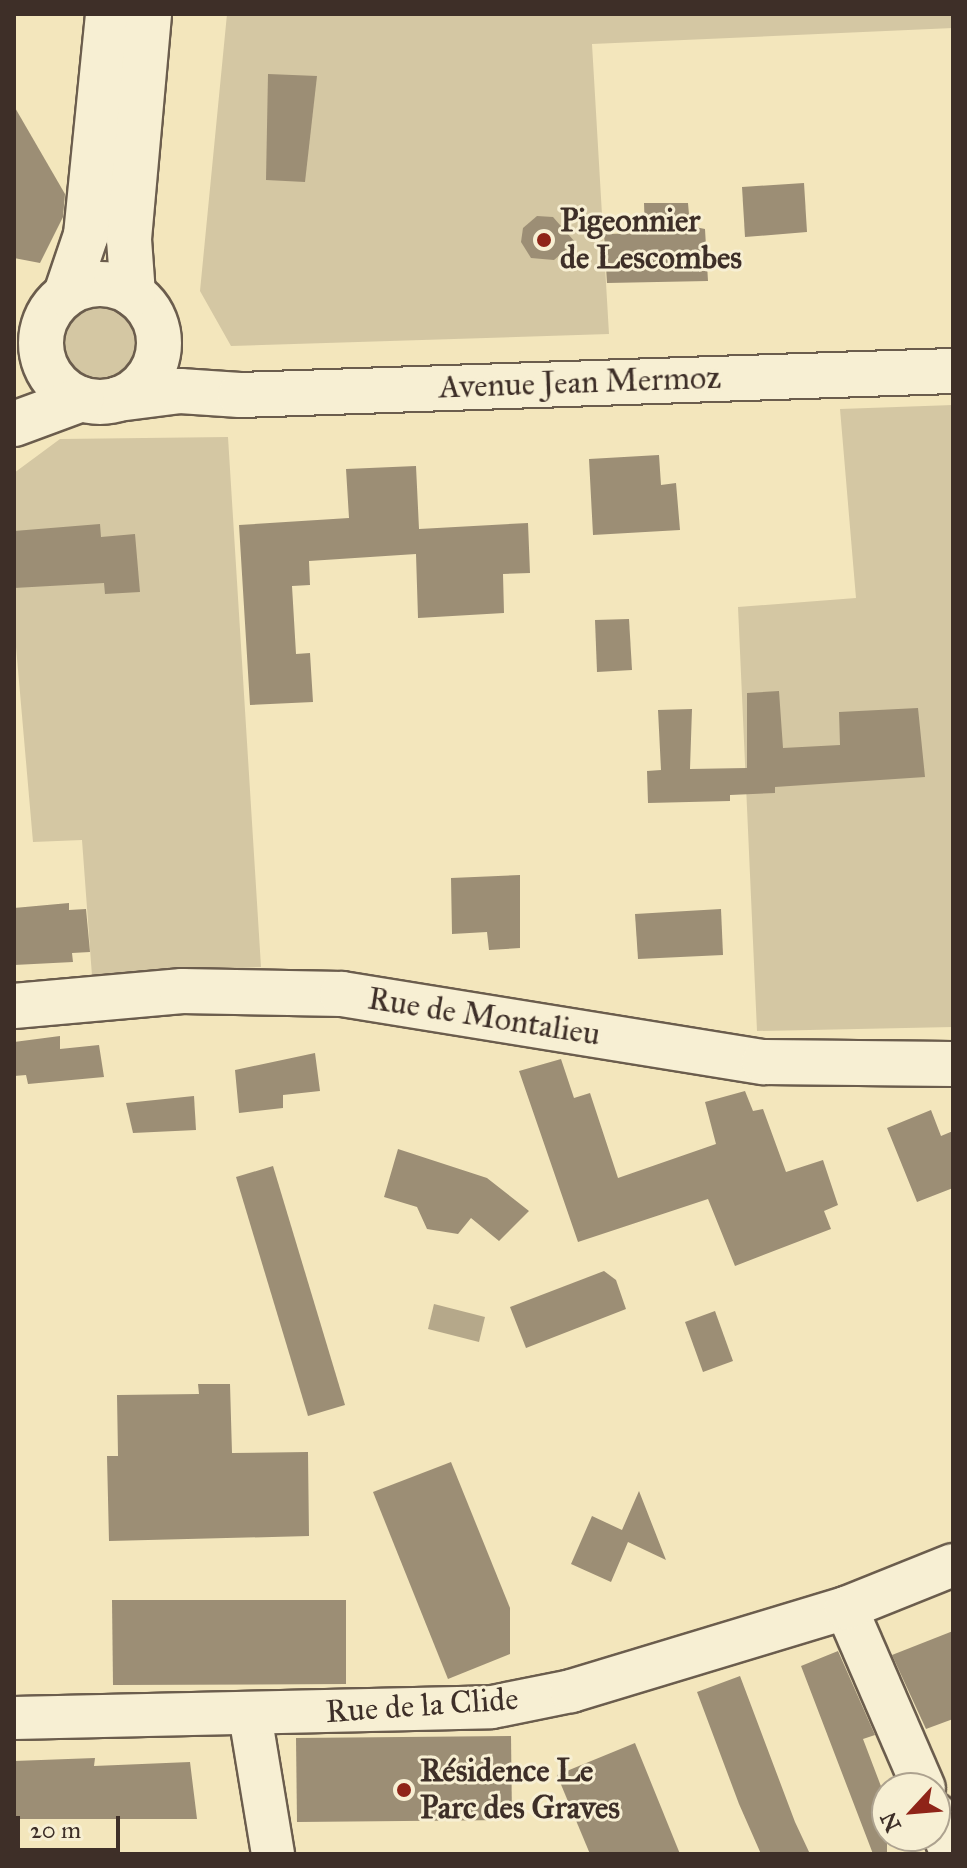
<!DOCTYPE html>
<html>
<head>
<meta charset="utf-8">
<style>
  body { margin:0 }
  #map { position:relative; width:967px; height:1868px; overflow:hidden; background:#f3e6bc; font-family:"IM FELL Great Primer",serif }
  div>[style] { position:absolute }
  .green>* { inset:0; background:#d4c7a3 }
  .round { border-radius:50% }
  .water>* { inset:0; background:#b5a88a }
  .building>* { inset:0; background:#9c8e75 }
  .roads { filter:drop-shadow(2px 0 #6b5d4d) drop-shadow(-2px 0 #6b5d4d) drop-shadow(0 2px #6b5d4d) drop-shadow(0 -2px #6b5d4d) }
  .minor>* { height:42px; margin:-21px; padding:0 21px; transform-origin:21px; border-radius:21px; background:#f7efd3 }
  .tertiary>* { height:44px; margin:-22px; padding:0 22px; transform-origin:22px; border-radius:22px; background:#f7efd3 }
  .tertiary>.ring { margin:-22px; padding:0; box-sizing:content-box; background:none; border:44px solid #f7efd3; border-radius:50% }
  .dots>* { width:22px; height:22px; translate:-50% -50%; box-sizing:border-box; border:4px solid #f7efd3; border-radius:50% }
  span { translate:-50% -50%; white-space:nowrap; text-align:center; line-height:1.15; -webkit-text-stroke:6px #f7efd3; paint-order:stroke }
  .poi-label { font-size:32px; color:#3e2f28; font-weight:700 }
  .left { translate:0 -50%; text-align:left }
  .street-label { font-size:32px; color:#3e2f28 }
  .frame { position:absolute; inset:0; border:16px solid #3e2f28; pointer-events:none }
  .north { position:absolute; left:871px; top:1772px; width:80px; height:80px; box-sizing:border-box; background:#f7efd3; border:2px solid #ada28f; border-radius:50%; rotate:244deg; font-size:22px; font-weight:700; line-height:32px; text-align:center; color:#3e2f28 }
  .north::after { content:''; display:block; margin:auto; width:28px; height:36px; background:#8f2418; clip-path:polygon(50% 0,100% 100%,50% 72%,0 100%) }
  .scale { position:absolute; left:16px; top:1816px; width:104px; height:36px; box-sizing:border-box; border:4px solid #3e2f28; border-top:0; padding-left:10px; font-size:24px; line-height:28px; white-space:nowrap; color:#3e2f28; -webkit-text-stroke:6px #f7efd3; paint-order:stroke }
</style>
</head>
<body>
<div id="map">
  <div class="green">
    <i style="clip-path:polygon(227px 14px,953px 14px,953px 28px,592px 44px,609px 334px,231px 346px,200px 291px)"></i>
    <i class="round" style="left:63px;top:304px;width:76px;height:76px"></i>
    <i style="clip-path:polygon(953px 405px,953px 1027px,757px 1031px,738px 607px,856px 598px,840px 409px)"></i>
    <i style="clip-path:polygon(228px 437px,261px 967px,92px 976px,82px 840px,33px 842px,14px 624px,14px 473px,60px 439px)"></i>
  </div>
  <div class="water">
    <i style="clip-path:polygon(434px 1304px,485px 1317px,479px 1342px,428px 1329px)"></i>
  </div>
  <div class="building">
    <i style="clip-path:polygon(268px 74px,317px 76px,305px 182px,266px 180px)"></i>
    <i style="clip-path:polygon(14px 106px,65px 194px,63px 217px,40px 263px,14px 258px)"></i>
    <i style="clip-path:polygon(804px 183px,807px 232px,745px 237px,742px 187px)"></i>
    <i style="clip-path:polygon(644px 203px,688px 203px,690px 226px,705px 229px,708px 281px,607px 283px,604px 234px,645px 233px)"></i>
    <i style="clip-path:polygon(537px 216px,553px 217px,575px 242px,554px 260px,531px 258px,521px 242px,523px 228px)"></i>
    <i style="clip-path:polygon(659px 455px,661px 485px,676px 483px,680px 530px,593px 535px,589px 459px)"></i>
    <i style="clip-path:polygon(416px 466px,419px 529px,528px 523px,530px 573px,503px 574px,504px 613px,418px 618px,416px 554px,309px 561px,310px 585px,292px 586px,296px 654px,310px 653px,313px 702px,250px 705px,239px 525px,349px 518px,346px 469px)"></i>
    <i style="clip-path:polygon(100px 524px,101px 537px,135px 534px,140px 592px,105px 594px,104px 583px,14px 588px,14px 531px)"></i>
    <i style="clip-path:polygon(629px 619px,632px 670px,597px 672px,595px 620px)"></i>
    <i style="clip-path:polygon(779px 691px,783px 748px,840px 745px,839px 712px,918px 708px,925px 777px,775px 787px,775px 793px,730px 795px,730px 801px,648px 803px,647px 771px,661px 770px,658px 710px,692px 709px,690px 769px,747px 768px,747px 693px)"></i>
    <i style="clip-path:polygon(520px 875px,520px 948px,489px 950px,487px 932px,452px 934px,451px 878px)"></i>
    <i style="clip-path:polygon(69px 903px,69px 910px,86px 909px,90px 952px,72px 953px,73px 962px,14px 965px,14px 908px)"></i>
    <i style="clip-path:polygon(721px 909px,723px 955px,638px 959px,635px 914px)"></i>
    <i style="clip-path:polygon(60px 1036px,60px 1049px,99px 1045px,104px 1077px,28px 1084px,26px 1075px,14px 1076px,14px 1042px)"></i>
    <i style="clip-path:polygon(315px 1053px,320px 1091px,283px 1095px,283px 1108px,239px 1113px,235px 1070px)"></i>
    <i style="clip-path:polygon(561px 1059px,574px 1098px,590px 1093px,618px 1178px,716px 1144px,705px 1102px,745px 1091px,753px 1111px,763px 1109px,786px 1172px,823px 1160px,838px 1205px,824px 1211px,831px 1229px,735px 1266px,708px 1199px,578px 1242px,519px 1071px)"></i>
    <i style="clip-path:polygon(194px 1096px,196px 1130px,133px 1133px,126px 1103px)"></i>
    <i style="clip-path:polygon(931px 1110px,941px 1136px,953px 1131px,953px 1188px,917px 1202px,887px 1128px)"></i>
    <i style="clip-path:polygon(398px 1149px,487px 1178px,529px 1211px,499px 1241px,471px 1218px,458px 1234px,427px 1229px,417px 1207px,384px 1197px)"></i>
    <i style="clip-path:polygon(273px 1166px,345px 1405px,308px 1416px,236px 1177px)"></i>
    <i style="clip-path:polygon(604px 1271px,616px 1280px,626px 1309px,526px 1348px,510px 1307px)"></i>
    <i style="clip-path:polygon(715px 1311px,733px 1361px,703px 1372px,685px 1322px)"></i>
    <i style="clip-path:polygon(198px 1384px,230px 1384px,232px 1453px,308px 1452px,309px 1536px,109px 1541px,107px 1456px,118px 1456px,117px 1395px,199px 1394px)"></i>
    <i style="clip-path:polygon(451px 1462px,510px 1608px,510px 1654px,448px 1679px,373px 1492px)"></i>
    <i style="clip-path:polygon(639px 1491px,666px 1560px,628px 1542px,611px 1582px,571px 1564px,592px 1516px,622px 1530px)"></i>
    <i style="clip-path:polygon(112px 1600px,346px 1600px,346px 1684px,113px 1685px)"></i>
    <i style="clip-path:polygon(953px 1631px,953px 1719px,926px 1729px,892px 1655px)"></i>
    <i style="clip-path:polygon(838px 1651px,875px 1735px,863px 1739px,887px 1802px,887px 1854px,873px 1854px,801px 1666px)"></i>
    <i style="clip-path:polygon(740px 1676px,795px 1822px,810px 1854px,761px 1854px,739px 1804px,697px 1692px)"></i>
    <i style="clip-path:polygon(511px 1736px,512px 1820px,297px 1822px,296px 1738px)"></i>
    <i style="clip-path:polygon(635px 1743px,680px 1854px,590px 1854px,557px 1775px)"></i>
    <i style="clip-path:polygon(95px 1758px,94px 1766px,190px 1762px,197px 1819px,14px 1819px,14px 1761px)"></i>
  </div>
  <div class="roads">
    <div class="minor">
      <i style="left:846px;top:1608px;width:196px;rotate:66.6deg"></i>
      <i style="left:250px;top:1715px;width:141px;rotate:80.6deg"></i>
      <i style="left:14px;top:1718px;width:478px;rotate:-1.3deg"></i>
      <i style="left:492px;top:1707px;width:81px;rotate:-11.4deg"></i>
      <i style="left:571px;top:1691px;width:287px;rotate:-16.8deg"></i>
      <i style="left:846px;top:1608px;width:115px;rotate:-21.9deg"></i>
      <i style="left:935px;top:1814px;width:43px;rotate:67deg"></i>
    </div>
    <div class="tertiary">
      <i class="ring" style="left:41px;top:284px;width:74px;height:74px"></i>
      <i style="left:66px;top:294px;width:62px;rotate:-71.3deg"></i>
      <i style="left:86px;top:235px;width:222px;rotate:-84.3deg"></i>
      <i style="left:133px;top:294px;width:55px;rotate:-94.2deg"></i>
      <i style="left:129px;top:239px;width:226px;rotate:-84.9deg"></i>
      <i style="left:118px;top:399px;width:63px;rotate:-7.4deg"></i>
      <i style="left:180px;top:391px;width:60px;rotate:3.8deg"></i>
      <i style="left:240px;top:395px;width:713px;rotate:-1.93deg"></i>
      <i style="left:14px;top:424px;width:72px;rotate:-20.2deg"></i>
      <i style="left:14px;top:1006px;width:169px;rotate:-5.1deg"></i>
      <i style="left:182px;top:991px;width:160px;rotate:1.1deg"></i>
      <i style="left:342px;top:994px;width:427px;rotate:9.2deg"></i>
      <i style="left:764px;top:1062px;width:189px;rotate:0.6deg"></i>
    </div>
  </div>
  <div class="dots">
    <i style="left:544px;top:240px;background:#8f2418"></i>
    <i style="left:404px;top:1790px;background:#8f2418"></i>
  </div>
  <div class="poi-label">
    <span class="left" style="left:560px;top:240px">Pigeonnier<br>de Lescombes</span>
    <span class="left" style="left:420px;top:1790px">Résidence Le<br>Parc des Graves</span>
  </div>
  <div class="street-label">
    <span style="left:580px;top:383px;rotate:-2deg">Avenue Jean Mermoz</span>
    <span style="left:484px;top:1017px;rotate:9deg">Rue de Montalieu</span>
    <span style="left:422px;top:1706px;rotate:-4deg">Rue de la Clide</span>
  </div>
  <div class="frame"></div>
  <div class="north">N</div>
  <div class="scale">20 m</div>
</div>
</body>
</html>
